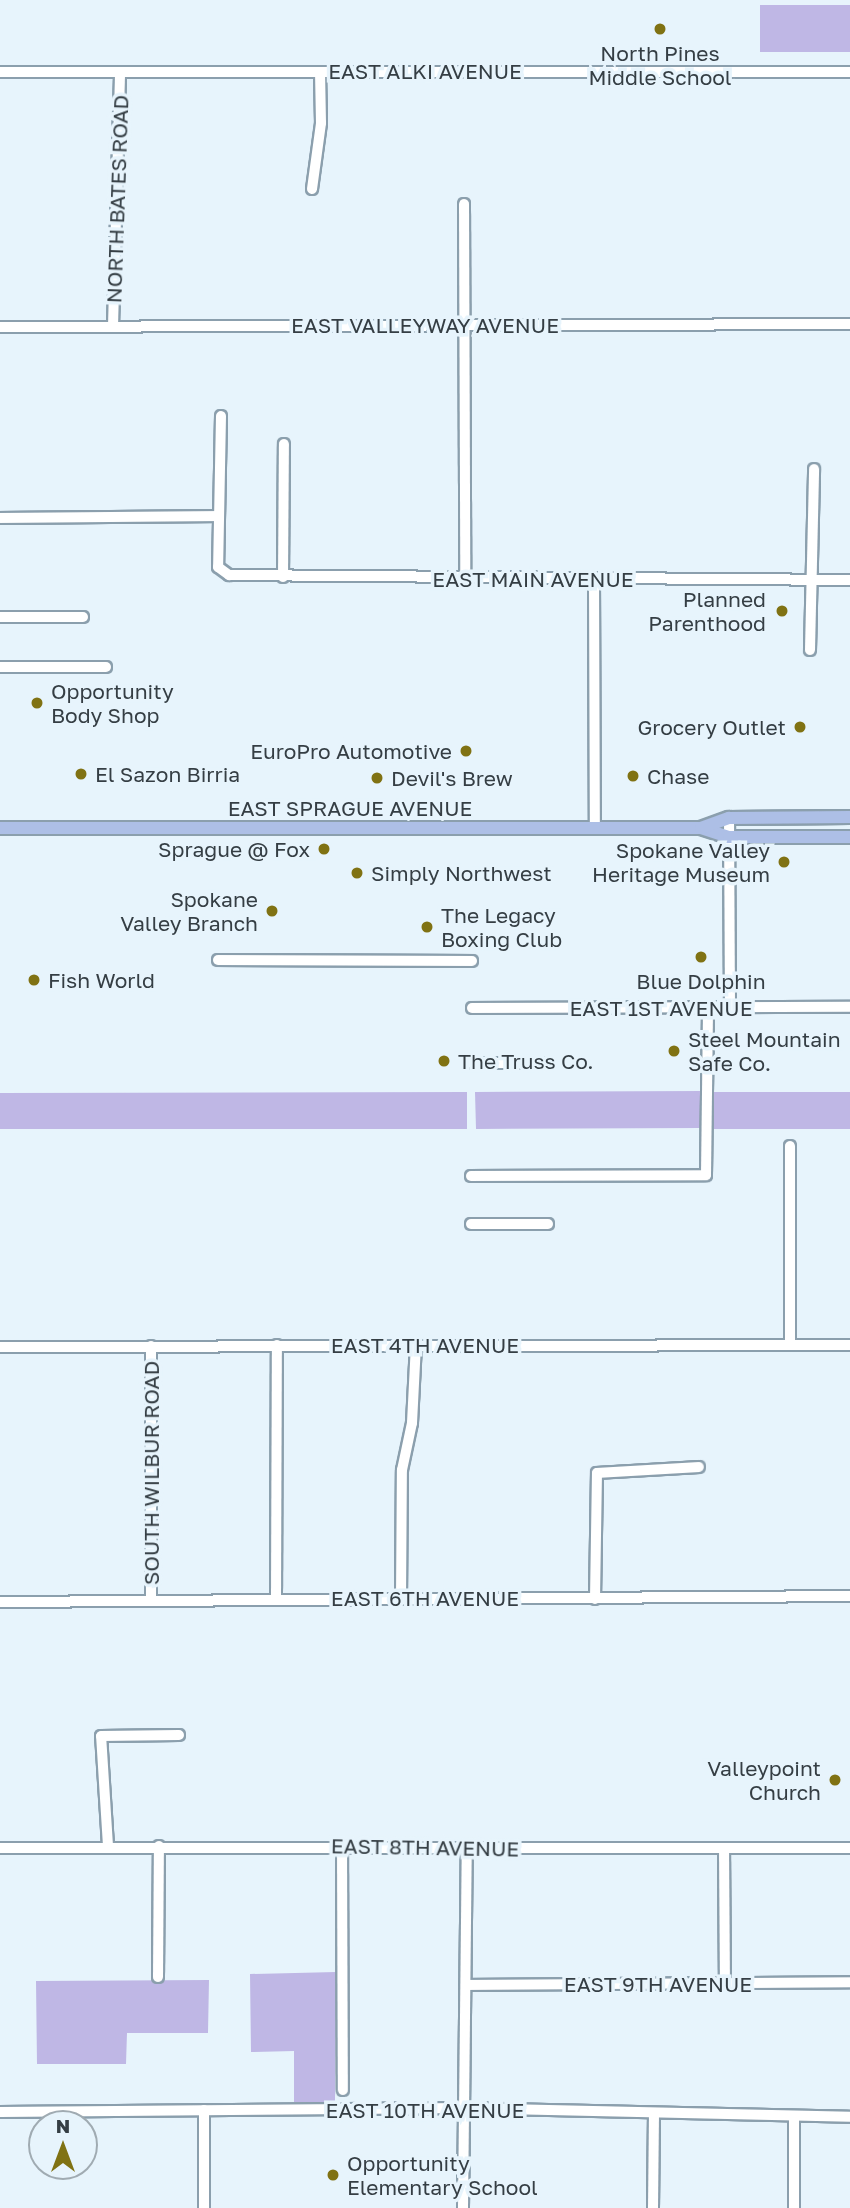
<!DOCTYPE html>
<html>
<head>
<meta charset="utf-8">
<style>
  body { margin:0 }
  #map { position:relative; width:850px; height:2208px; overflow:hidden; background:#e7f4fc; font-family:"Golos Text",sans-serif }
  div>[style] { position:absolute }
  .green>* { inset:0; background:#bfb7e5 }
  .roads { filter:drop-shadow(2px 0 #8b9fad) drop-shadow(-2px 0 #8b9fad) drop-shadow(0 2px #8b9fad) drop-shadow(0 -2px #8b9fad) }
  .minor>* { height:10px; margin:-5px; padding:0 5px; transform-origin:5px; border-radius:5px; background:#fff }
  .major>* { height:12px; margin:-6px; padding:0 6px; transform-origin:6px; border-radius:6px; background:#adbfe6 }
  .dots>* { width:19px; height:19px; translate:-50% -50%; box-sizing:border-box; border:4px solid #e7f4fc; border-radius:50% }
  span { translate:-50% -50%; white-space:nowrap; text-align:center; line-height:1.15; -webkit-text-stroke:7px #e7f4fc; paint-order:stroke }
  .poi-label { font-size:21px; color:#353e44 }
  .right { translate:-100% -50%; text-align:right }
  .left { translate:0 -50%; text-align:left }
  .street-label { font-size:21px; color:#353e44 }
  .north { position:absolute; left:28px; top:2110px; width:70px; height:70px; box-sizing:border-box; background:#e7f4fc; border:2px solid #a0abb2; border-radius:50%; rotate:0deg; font-size:19px; font-weight:700; line-height:28px; text-align:center; color:#353e44 }
  .north::after { content:''; display:block; margin:auto; width:24px; height:32px; background:#807213; clip-path:polygon(50% 0,100% 100%,50% 72%,0 100%) }
</style>
</head>
<body>
<div id="map">
  <div class="green">
    <i style="clip-path:polygon(760px 5px,850px 5px,850px 52px,760px 52px)"></i>
    <i style="clip-path:polygon(702px 1091px,702px 1128px,476px 1129px,475px 1092px)"></i>
    <i style="clip-path:polygon(467px 1092px,467px 1129px,0 1129px,0 1093px)"></i>
    <i style="clip-path:polygon(711px 1092px,850px 1092px,850px 1129px,711px 1129px)"></i>
    <i style="clip-path:polygon(336px 1972px,335px 2102px,294px 2102px,294px 2051px,251px 2052px,250px 1974px)"></i>
    <i style="clip-path:polygon(209px 1980px,208px 2033px,127px 2033px,126px 2064px,37px 2064px,36px 1981px)"></i>
  </div>
  <div class="roads">
    <div class="minor">
      <i style="left:0;top:72px;width:850px"></i>
      <i style="left:312px;top:189px;width:67px;rotate:-82.2deg"></i>
      <i style="left:321px;top:123px;width:51px;rotate:-91.1deg"></i>
      <i style="left:464px;top:204px;width:375px;rotate:89.8deg"></i>
      <i style="left:113px;top:326px;width:254px;rotate:-88.4deg"></i>
      <i style="left:0;top:327px;width:850px;rotate:-0.2deg"></i>
      <i style="left:221px;top:416px;width:151px;rotate:91.1deg"></i>
      <i style="left:218px;top:567px;width:14px;rotate:36deg"></i>
      <i style="left:229px;top:575px;width:621px;rotate:0.46deg"></i>
      <i style="left:0;top:518px;width:218px;rotate:-0.5deg"></i>
      <i style="left:283px;top:577px;width:133px;rotate:-89.6deg"></i>
      <i style="left:594px;top:581px;width:247px;rotate:89.8deg"></i>
      <i style="left:0;top:617px;width:83px"></i>
      <i style="left:810px;top:650px;width:181px;rotate:-88.7deg"></i>
      <i style="left:0;top:667px;width:106px"></i>
      <i style="left:729px;top:818px;width:190px;rotate:89.7deg"></i>
      <i style="left:218px;top:960px;width:254px;rotate:0.2deg"></i>
      <i style="left:472px;top:1008px;width:378px;rotate:-0.2deg"></i>
      <i style="left:472px;top:1063px;width:78px"></i>
      <i style="left:471px;top:1176px;width:235px;rotate:-0.2deg"></i>
      <i style="left:706px;top:1175px;width:167px;rotate:-89.3deg"></i>
      <i style="left:471px;top:1224px;width:77px"></i>
      <i style="left:790px;top:1345px;width:199px;rotate:-90deg"></i>
      <i style="left:0;top:1347px;width:850px;rotate:-0.13deg"></i>
      <i style="left:276px;top:1598px;width:253px;rotate:-89.8deg"></i>
      <i style="left:401px;top:1599px;width:129px;rotate:-89.6deg"></i>
      <i style="left:402px;top:1470px;width:48px;rotate:-78deg"></i>
      <i style="left:412px;top:1423px;width:78px;rotate:-87.1deg"></i>
      <i style="left:595px;top:1599px;width:126px;rotate:-89.1deg"></i>
      <i style="left:597px;top:1473px;width:102px;rotate:-3.4deg"></i>
      <i style="left:151px;top:1600px;width:254px;rotate:-90deg"></i>
      <i style="left:0;top:1602px;width:850px;rotate:-0.4deg"></i>
      <i style="left:108px;top:1846px;width:110px;rotate:-93.6deg"></i>
      <i style="left:101px;top:1736px;width:78px;rotate:-0.7deg"></i>
      <i style="left:342px;top:1846px;width:244px;rotate:89.8deg"></i>
      <i style="left:0;top:1848px;width:850px"></i>
      <i style="left:724px;top:1848px;width:136px;rotate:89.6deg"></i>
      <i style="left:158px;top:1977px;width:131px;rotate:-89.6deg"></i>
      <i style="left:466px;top:1985px;width:384px;rotate:-0.4deg"></i>
      <i style="left:204px;top:2110px;width:98px;rotate:90deg"></i>
      <i style="left:0;top:2112px;width:463px;rotate:-0.5deg"></i>
      <i style="left:463px;top:2108px;width:387px;rotate:1.3deg"></i>
      <i style="left:794px;top:2118px;width:90px;rotate:90deg"></i>
      <i style="left:463px;top:2208px;width:359px;rotate:-89.4deg"></i>
      <i style="left:653px;top:2208px;width:94px;rotate:-89.4deg"></i>
    </div>
    <div class="major">
      <i style="left:0;top:828px;width:701px"></i>
      <i style="left:701px;top:828px;width:29px;rotate:18deg"></i>
      <i style="left:729px;top:837px;width:121px"></i>
      <i style="left:701px;top:828px;width:30px;rotate:-20deg"></i>
      <i style="left:729px;top:818px;width:121px;rotate:-0.5deg"></i>
    </div>
  </div>
  <div class="dots">
    <i style="left:660px;top:29px;background:#807213"></i>
    <i style="left:782px;top:611px;background:#807213"></i>
    <i style="left:37px;top:703px;background:#807213"></i>
    <i style="left:800px;top:727px;background:#807213"></i>
    <i style="left:466px;top:751px;background:#807213"></i>
    <i style="left:81px;top:774px;background:#807213"></i>
    <i style="left:633px;top:776px;background:#807213"></i>
    <i style="left:377px;top:778px;background:#807213"></i>
    <i style="left:324px;top:849px;background:#807213"></i>
    <i style="left:784px;top:862px;background:#807213"></i>
    <i style="left:357px;top:873px;background:#807213"></i>
    <i style="left:272px;top:911px;background:#807213"></i>
    <i style="left:427px;top:927px;background:#807213"></i>
    <i style="left:701px;top:957px;background:#807213"></i>
    <i style="left:34px;top:980px;background:#807213"></i>
    <i style="left:674px;top:1051px;background:#807213"></i>
    <i style="left:444px;top:1061px;background:#807213"></i>
    <i style="left:835px;top:1780px;background:#807213"></i>
    <i style="left:333px;top:2175px;background:#807213"></i>
  </div>
  <div class="poi-label">
    <span style="left:660px;top:65px">North Pines<br>Middle School</span>
    <span class="right" style="left:766px;top:611px">Planned<br>Parenthood</span>
    <span class="left" style="left:51px;top:703px">Opportunity<br>Body Shop</span>
    <span class="right" style="left:786px;top:727px">Grocery Outlet</span>
    <span class="right" style="left:452px;top:751px">EuroPro Automotive</span>
    <span class="left" style="left:95px;top:774px">El Sazon Birria</span>
    <span class="left" style="left:647px;top:776px">Chase</span>
    <span class="left" style="left:391px;top:778px">Devil's Brew</span>
    <span class="right" style="left:310px;top:849px">Sprague @ Fox</span>
    <span class="right" style="left:770px;top:862px">Spokane Valley<br>Heritage Museum</span>
    <span class="left" style="left:371px;top:873px">Simply Northwest</span>
    <span class="right" style="left:258px;top:911px">Spokane<br>Valley Branch</span>
    <span class="left" style="left:441px;top:927px">The Legacy<br>Boxing Club</span>
    <span class="left" style="left:48px;top:980px">Fish World</span>
    <span style="left:701px;top:981px">Blue Dolphin</span>
    <span class="left" style="left:688px;top:1051px">Steel Mountain<br>Safe Co.</span>
    <span class="left" style="left:458px;top:1061px">The Truss Co.</span>
    <span class="right" style="left:821px;top:1780px">Valleypoint<br>Church</span>
    <span class="left" style="left:347px;top:2175px">Opportunity<br>Elementary School</span>
  </div>
  <div class="street-label">
    <span style="left:425px;top:71px">EAST ALKI AVENUE</span>
    <span style="left:117px;top:199px;rotate:-88deg">NORTH BATES ROAD</span>
    <span style="left:425px;top:325px">EAST VALLEYWAY AVENUE</span>
    <span style="left:533px;top:579px">EAST MAIN AVENUE</span>
    <span style="left:350px;top:808px">EAST SPRAGUE AVENUE</span>
    <span style="left:661px;top:1008px">EAST 1ST AVENUE</span>
    <span style="left:425px;top:1345px">EAST 4TH AVENUE</span>
    <span style="left:151px;top:1473px;rotate:-90deg">SOUTH WILBUR ROAD</span>
    <span style="left:425px;top:1598px">EAST 6TH AVENUE</span>
    <span style="left:425px;top:1847px;rotate:1deg">EAST 8TH AVENUE</span>
    <span style="left:658px;top:1984px">EAST 9TH AVENUE</span>
    <span style="left:425px;top:2110px">EAST 10TH AVENUE</span>
  </div>
  <div class="north">N</div>
</div>
</body>
</html>
